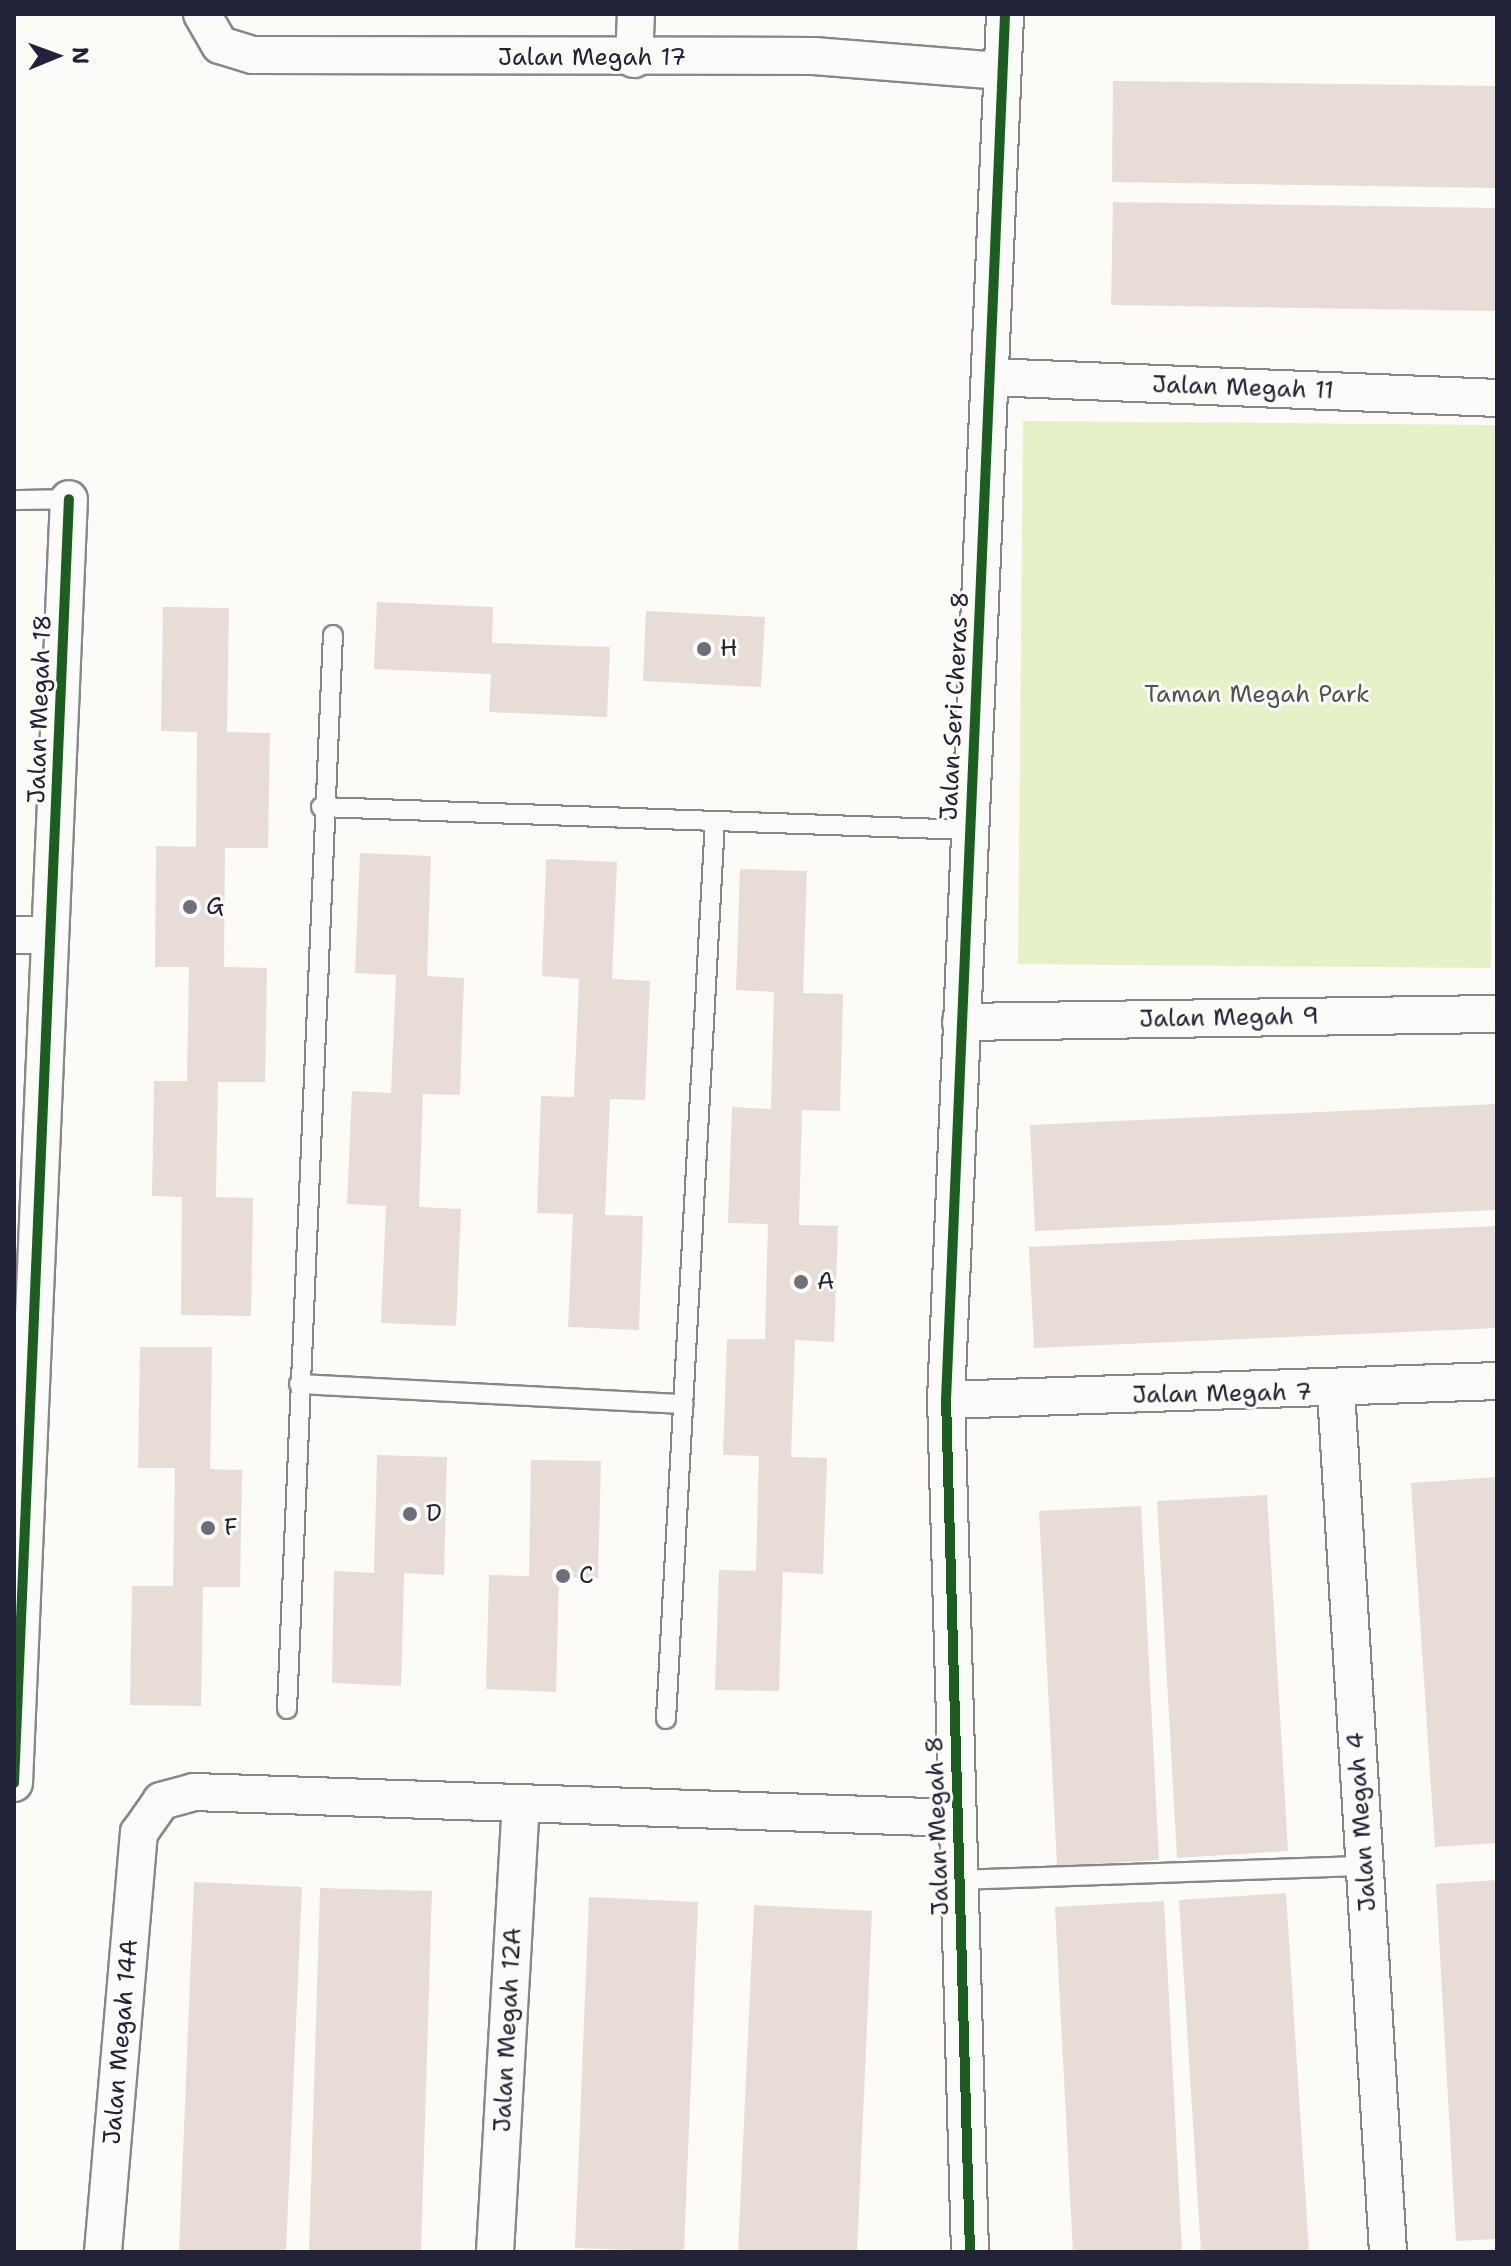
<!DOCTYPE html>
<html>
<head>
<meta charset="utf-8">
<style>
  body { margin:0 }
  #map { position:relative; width:1511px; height:2266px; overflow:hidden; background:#fcfbf8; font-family:"Shantell Sans",sans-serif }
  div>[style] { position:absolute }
  .green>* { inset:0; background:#e5f1c6 }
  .building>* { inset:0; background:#e7ddd6 }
  .roads { filter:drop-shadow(2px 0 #88888c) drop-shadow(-2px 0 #88888c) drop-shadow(0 2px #88888c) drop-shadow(0 -2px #88888c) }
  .lane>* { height:18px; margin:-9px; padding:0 9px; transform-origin:9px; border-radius:9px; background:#fbfbf9 }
  .street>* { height:36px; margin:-18px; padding:0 18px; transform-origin:18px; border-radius:18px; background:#fbfbf9 }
  .cycleway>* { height:10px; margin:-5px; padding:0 5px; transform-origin:5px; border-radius:5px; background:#1b5e20 }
  .dots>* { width:22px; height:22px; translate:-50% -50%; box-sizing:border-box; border:4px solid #fdfcf7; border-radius:50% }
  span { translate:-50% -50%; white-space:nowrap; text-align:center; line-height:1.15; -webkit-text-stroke:6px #fdfcf7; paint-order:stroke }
  .street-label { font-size:24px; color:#22223b }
  .poi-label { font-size:24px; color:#22223b }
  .left { translate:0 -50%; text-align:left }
  .park-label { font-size:24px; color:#4e5454 }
  .frame { position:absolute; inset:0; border:16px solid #22223b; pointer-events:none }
  .north { position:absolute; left:16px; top:16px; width:80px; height:80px; -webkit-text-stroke:6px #fdfcf7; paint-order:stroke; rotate:89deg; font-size:22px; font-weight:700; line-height:32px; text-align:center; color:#22223b }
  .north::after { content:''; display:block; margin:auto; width:28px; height:36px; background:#22223b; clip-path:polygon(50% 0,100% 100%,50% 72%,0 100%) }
</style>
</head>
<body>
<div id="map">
  <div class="green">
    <i style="clip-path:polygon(1023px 421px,1496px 425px,1491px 968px,1018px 964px)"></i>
  </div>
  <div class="building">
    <i style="clip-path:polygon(1113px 81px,1497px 86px,1497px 188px,1112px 182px)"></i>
    <i style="clip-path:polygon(1113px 202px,1497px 208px,1497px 311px,1111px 305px)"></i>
    <i style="clip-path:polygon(377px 602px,493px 607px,492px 643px,610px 647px,607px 717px,489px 712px,491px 674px,374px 669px)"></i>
    <i style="clip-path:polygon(163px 607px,229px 608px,227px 732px,270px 733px,268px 848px,225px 848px,224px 967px,267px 968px,265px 1082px,218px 1082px,216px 1197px,253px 1198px,251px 1316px,181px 1315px,182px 1197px,152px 1196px,154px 1081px,187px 1081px,189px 967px,155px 967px,156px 846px,196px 847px,197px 732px,161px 731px)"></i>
    <i style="clip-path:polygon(646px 611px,765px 617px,761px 687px,643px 681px)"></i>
    <i style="clip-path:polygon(360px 853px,431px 856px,427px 976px,464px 978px,460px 1095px,423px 1094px,419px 1207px,461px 1209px,456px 1326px,381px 1323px,386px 1206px,347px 1204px,352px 1091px,391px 1093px,396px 975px,355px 973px)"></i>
    <i style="clip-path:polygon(546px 859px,617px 862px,612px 979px,650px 981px,645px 1100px,610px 1099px,605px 1215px,643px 1216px,639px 1330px,568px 1327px,573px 1214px,537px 1213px,541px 1096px,574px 1097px,579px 979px,542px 976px)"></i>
    <i style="clip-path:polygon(740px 869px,807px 871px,803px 993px,843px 994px,840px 1111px,802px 1110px,799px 1225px,838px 1226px,834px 1342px,795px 1340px,791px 1457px,827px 1458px,823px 1574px,783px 1572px,779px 1691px,715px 1690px,719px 1570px,756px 1571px,759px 1456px,723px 1455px,727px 1339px,765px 1339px,768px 1224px,728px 1223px,732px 1107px,771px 1109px,774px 992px,736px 990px)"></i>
    <i style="clip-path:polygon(1497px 1104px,1497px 1210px,1035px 1231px,1030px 1125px)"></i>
    <i style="clip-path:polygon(1497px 1226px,1497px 1328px,1034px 1348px,1029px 1247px)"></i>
    <i style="clip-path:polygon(140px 1347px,212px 1347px,210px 1469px,242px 1470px,240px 1587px,203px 1587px,201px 1706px,130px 1705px,132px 1586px,173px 1586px,175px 1468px,138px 1468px)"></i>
    <i style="clip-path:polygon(377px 1455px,447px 1457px,444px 1575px,404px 1573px,401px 1686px,332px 1683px,334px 1571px,374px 1573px)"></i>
    <i style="clip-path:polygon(531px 1460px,601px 1461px,598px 1578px,559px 1577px,556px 1692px,486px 1689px,489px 1575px,529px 1576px)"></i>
    <i style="clip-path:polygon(1497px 1477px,1497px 1843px,1435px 1847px,1411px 1483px)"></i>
    <i style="clip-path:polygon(1267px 1495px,1288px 1851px,1177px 1858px,1157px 1501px)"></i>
    <i style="clip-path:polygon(1141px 1506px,1159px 1860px,1057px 1866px,1039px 1511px)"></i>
    <i style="clip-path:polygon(1497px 1880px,1497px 2239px,1456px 2241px,1436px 1884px)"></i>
    <i style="clip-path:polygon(194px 1882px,302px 1887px,286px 2252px,179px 2252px)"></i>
    <i style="clip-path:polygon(320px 1888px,432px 1891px,421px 2252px,309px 2252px)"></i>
    <i style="clip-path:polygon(1286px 1893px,1309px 2252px,1201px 2252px,1179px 1900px)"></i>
    <i style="clip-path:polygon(589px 1897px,698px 1902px,684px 2252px,575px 2248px)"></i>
    <i style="clip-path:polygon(1164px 1901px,1182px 2252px,1073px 2252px,1055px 1907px)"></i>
    <i style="clip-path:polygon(754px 1905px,872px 1911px,857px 2252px,738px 2252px)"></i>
  </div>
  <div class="roads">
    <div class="lane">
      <i style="left:14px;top:500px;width:55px;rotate:-1deg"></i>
      <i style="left:321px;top:807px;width:649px;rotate:2.03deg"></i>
      <i style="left:299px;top:1384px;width:385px;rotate:3deg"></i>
      <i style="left:287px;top:1709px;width:1075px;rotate:-87.55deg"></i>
      <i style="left:666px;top:1719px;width:899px;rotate:-86.88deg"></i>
      <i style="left:959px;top:1880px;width:406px;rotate:-2deg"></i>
    </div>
    <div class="street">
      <i style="left:202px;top:14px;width:36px;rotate:60deg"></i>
      <i style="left:220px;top:45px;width:34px;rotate:17deg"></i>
      <i style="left:252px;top:55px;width:562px;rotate:0.1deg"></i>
      <i style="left:814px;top:56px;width:188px;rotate:4.6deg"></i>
      <i style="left:634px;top:59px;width:45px;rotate:-87.5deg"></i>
      <i style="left:990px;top:377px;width:507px;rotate:2.37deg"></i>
      <i style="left:14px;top:935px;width:36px"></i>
      <i style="left:961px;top:1022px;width:536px;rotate:-0.86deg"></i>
      <i style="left:1336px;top:1391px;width:863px;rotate:86.54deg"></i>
      <i style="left:946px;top:1400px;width:551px;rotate:-1.97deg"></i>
      <i style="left:14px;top:1783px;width:1285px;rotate:-87.55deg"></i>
      <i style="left:103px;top:2252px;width:421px;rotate:-85.1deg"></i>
      <i style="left:139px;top:1833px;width:39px;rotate:-55deg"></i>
      <i style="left:161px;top:1801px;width:34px;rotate:-15deg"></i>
      <i style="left:194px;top:1792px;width:764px;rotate:1.95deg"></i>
      <i style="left:495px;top:2252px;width:446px;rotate:-86.7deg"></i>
      <i style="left:970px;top:2252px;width:852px;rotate:-91.61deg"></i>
      <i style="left:946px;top:1400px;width:1387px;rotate:-87.56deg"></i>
    </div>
  </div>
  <div class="cycleway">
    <i style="left:14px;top:1783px;width:1285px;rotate:-87.55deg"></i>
    <i style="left:970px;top:2252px;width:852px;rotate:-91.61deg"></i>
    <i style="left:946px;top:1400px;width:1387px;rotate:-87.56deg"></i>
  </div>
  <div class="dots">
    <i style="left:704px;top:649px;background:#6e6e7d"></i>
    <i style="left:190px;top:907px;background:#6e6e7d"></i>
    <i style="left:801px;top:1282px;background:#6e6e7d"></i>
    <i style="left:410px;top:1514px;background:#6e6e7d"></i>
    <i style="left:208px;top:1528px;background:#6e6e7d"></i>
    <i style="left:563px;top:1576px;background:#6e6e7d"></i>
  </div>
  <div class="street-label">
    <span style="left:592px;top:58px">Jalan Megah 17</span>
    <span style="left:1243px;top:388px;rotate:2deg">Jalan Megah 11</span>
    <span style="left:955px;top:706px;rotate:-87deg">Jalan Seri Cheras 8</span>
    <span style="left:40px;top:709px;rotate:-88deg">Jalan Megah 18</span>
    <span style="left:1229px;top:1018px;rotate:-1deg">Jalan Megah 9</span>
    <span style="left:1222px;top:1394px;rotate:-1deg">Jalan Megah 7</span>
    <span style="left:1362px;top:1822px;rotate:-94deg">Jalan Megah 4</span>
    <span style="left:938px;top:1826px;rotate:-92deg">Jalan Megah 8</span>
    <span style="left:508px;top:2030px;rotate:-87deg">Jalan Megah 12A</span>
    <span style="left:121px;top:2042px;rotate:-85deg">Jalan Megah 14A</span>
  </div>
  <div class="poi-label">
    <span class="left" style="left:720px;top:649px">H</span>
    <span class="left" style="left:206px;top:907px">G</span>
    <span class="left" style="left:817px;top:1282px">A</span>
    <span class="left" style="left:426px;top:1514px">D</span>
    <span class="left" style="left:224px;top:1528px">F</span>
    <span class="left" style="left:579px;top:1576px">C</span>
  </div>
  <div class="park-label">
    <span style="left:1257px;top:695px">Taman Megah Park</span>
  </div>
  <div class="frame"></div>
  <div class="north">N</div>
</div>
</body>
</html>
